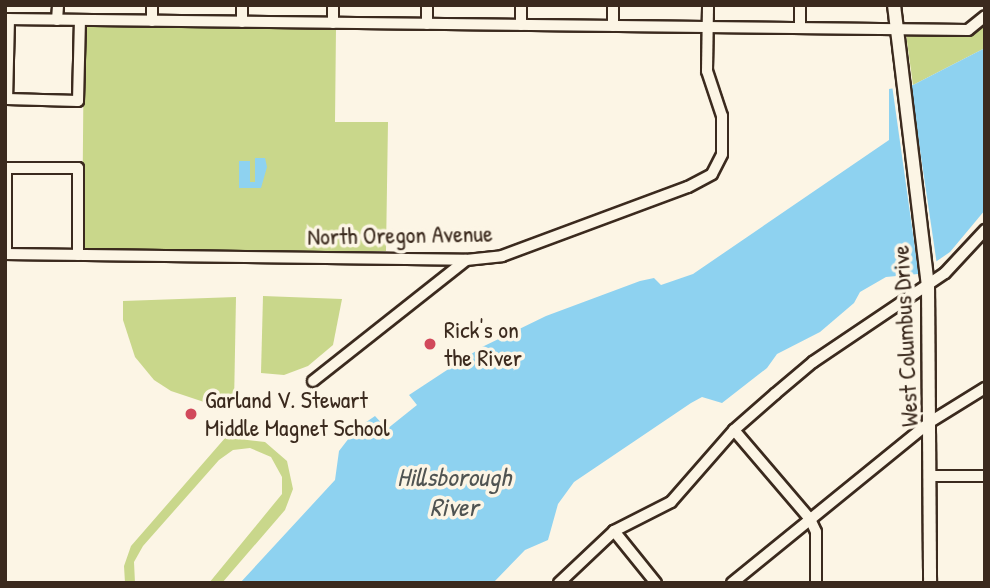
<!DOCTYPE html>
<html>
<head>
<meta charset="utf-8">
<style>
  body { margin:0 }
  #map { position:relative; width:990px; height:588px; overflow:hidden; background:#fcf5e5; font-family:"Patrick Hand",sans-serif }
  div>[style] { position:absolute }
  .green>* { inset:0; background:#c9d78b }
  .water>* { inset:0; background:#8ed2f0 }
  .pier>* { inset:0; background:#fcf5e5 }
  .roads { filter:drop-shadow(2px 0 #3b2a1e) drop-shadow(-2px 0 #3b2a1e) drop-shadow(0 2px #3b2a1e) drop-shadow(0 -2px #3b2a1e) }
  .minor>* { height:10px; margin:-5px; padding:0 5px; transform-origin:5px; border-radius:5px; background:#fcf5e5 }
  .major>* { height:12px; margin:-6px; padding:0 6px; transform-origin:6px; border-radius:6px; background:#fcf5e5 }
  .dots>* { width:19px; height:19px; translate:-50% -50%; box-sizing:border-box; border:4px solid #fcf5e5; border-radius:50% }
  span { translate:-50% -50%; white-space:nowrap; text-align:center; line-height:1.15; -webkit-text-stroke:7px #fcf5e5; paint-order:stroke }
  .street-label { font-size:24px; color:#3b2a1e }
  .poi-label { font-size:24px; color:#3b2a1e }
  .left { translate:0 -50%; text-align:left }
  .water-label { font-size:26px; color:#505452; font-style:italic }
  .frame { position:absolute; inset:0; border:7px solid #3b2a1e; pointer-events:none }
</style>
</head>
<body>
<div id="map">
  <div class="green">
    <i style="clip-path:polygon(985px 22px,985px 48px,913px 85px,906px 34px,970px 34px)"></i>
    <i style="clip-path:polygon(84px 25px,336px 28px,335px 122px,388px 122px,386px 251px,82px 251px)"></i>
    <i style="clip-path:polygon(263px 296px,342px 299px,333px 345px,308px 366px,284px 375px,261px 373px)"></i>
    <i style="clip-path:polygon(236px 297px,234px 404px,219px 407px,171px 391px,154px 380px,135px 357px,123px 320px,123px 301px)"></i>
    <i style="clip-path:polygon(239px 422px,247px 429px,239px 439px,265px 442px,287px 461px,293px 489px,285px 510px,222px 583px,209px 583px,282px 494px,282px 477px,271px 457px,250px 448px,233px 450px,219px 460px,143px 546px,134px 562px,135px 583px,125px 583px,124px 566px,131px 546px)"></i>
  </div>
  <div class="water">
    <i style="clip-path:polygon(985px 48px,985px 210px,950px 252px,918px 274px,886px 277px,860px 292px,854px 303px,820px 332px,777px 354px,767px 368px,722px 403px,702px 397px,691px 403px,574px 482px,558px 504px,548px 540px,525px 550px,493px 583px,240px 583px,335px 480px,339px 451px,356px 429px,375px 416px,387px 429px,417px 405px,409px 395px,482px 347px,546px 316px,640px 281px,654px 278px,661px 285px,693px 274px,889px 140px,889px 89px,913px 85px)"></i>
    <i style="clip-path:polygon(255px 158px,265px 158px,267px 167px,261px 188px,239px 188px,239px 161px,250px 161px,250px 182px,255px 182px)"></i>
  </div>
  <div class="pier">
    <i style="clip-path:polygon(910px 82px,937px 265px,919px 277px,892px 85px)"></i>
  </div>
  <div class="roads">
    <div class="minor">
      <i style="left:5px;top:19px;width:963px;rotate:0.65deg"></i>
      <i style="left:968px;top:30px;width:22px;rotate:-39deg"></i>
      <i style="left:9px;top:19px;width:80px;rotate:91.4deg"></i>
      <i style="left:7px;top:99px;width:71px;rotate:1.6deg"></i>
      <i style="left:78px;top:101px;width:81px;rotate:-88.6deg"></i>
      <i style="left:57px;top:20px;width:15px;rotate:-86deg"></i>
      <i style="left:152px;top:21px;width:16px;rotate:-90deg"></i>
      <i style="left:242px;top:22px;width:17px;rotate:-90deg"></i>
      <i style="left:333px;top:23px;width:18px;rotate:-90deg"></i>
      <i style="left:427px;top:24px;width:19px;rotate:-90deg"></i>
      <i style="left:521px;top:25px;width:20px;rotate:-90deg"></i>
      <i style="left:613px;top:26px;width:21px;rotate:-90deg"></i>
      <i style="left:800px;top:28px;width:23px;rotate:-90deg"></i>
      <i style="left:5px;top:254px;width:461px;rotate:0.7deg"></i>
      <i style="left:466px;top:260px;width:36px;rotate:-6deg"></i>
      <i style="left:502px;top:256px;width:198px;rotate:-20.4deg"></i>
      <i style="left:688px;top:187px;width:27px;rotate:-28deg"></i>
      <i style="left:712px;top:174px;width:22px;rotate:-63deg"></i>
      <i style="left:722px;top:154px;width:38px;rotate:-90deg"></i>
      <i style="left:722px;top:116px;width:47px;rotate:-108.4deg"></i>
      <i style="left:707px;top:71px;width:66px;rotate:-89.1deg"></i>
      <i style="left:6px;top:254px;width:86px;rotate:-90deg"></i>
      <i style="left:6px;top:168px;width:72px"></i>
      <i style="left:78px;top:168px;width:87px;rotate:90deg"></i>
      <i style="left:313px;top:381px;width:195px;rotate:-38.3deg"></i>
      <i style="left:734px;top:430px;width:117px;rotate:49.5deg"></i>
      <i style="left:810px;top:519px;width:14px;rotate:65deg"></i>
      <i style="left:816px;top:532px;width:51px;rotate:90deg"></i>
      <i style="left:931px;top:476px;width:54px"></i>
      <i style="left:614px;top:531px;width:67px;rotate:51.1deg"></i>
      <i style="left:559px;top:583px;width:76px;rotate:-43.4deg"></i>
      <i style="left:614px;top:531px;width:64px;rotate:-27deg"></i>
      <i style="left:671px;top:502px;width:96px;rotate:-48.8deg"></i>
      <i style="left:734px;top:430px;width:55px;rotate:-41.3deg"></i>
      <i style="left:775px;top:394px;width:50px;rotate:-40.1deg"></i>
      <i style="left:813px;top:362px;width:159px;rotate:-34deg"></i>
      <i style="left:945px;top:273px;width:59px;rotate:-47.1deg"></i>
      <i style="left:732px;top:583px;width:255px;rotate:-39.1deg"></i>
      <i style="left:930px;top:422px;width:65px;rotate:-31.7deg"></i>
    </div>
    <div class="major">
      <i style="left:894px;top:5px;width:282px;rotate:83.1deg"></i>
      <i style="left:928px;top:285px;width:298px;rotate:89.6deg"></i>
    </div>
  </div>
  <div class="dots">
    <i style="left:430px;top:344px;background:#d1495b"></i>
    <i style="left:191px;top:414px;background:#d1495b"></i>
  </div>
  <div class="street-label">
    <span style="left:400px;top:235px;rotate:-1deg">North Oregon Avenue</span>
    <span style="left:905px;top:336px;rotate:-93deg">West Columbus Drive</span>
  </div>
  <div class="poi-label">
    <span class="left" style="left:444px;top:344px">Rick's on<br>the River</span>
    <span class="left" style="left:205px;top:414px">Garland V. Stewart<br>Middle Magnet School</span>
  </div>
  <div class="water-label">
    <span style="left:454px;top:492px">Hillsborough<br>River</span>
  </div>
  <div class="frame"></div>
</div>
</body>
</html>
